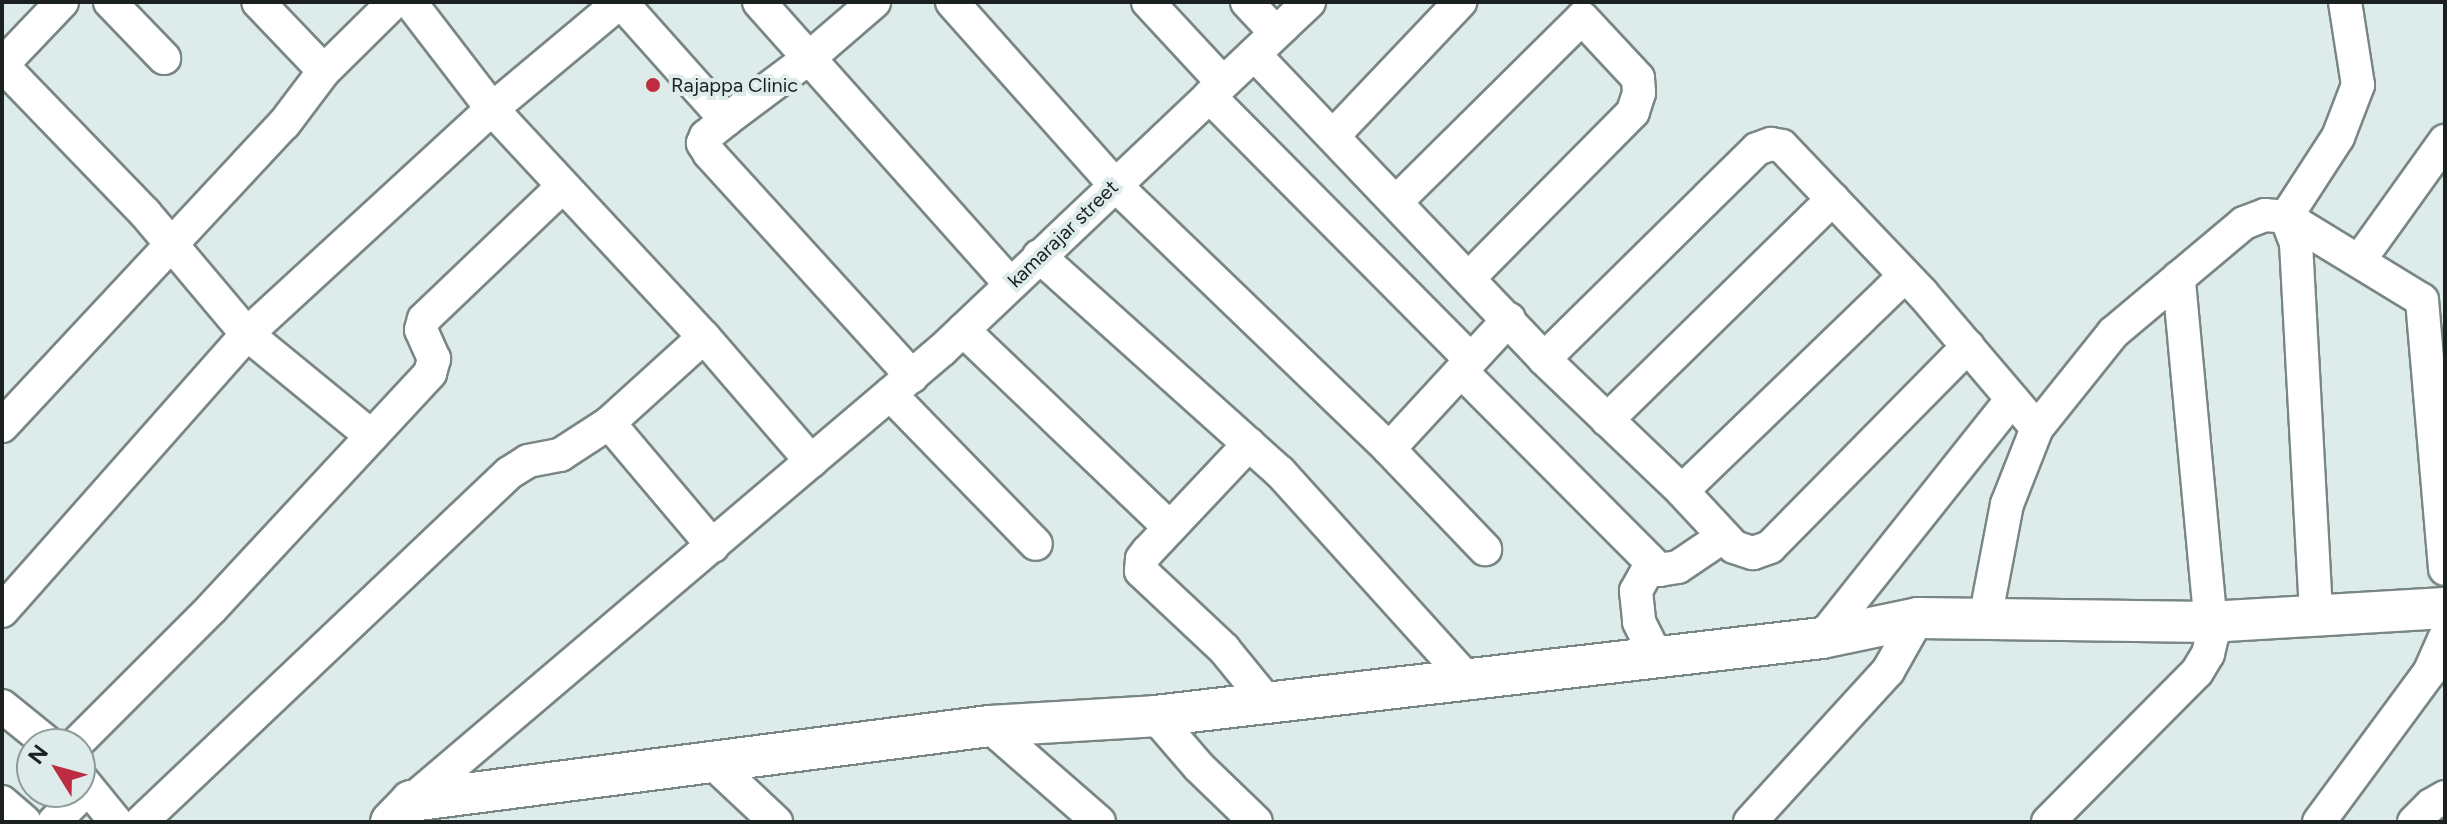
<!DOCTYPE html>
<html>
<head>
<meta charset="utf-8">
<style>
  body { margin:0 }
  #map { position:relative; width:2447px; height:824px; overflow:hidden; background:#ddecea; font-family:Figtree,sans-serif }
  div>[style] { position:absolute }
  .roads { filter:drop-shadow(2px 0 #798784) drop-shadow(-2px 0 #798784) drop-shadow(0 2px #798784) drop-shadow(0 -2px #798784) }
  .minor>* { height:32px; margin:-16px; padding:0 16px; transform-origin:16px; border-radius:16px; background:#fff }
  .major>* { height:40px; margin:-20px; padding:0 20px; transform-origin:20px; border-radius:20px; background:#fff }
  .dots>* { width:22px; height:22px; translate:-50% -50%; box-sizing:border-box; border:4px solid #ddecea; border-radius:50% }
  span { translate:-50% -50%; white-space:nowrap; text-align:center; line-height:1.15; -webkit-text-stroke:8px #ddecea; paint-order:stroke }
  .poi-label { font-size:20px; color:#1b2120 }
  .left { translate:0 -50%; text-align:left }
  .street-label { font-size:20px; color:#1b2120 }
  .frame { position:absolute; inset:0; border:4px solid #1b2120; pointer-events:none }
  .north { position:absolute; left:16px; top:728px; width:80px; height:80px; box-sizing:border-box; background:#ddecea; border:2px solid #8f9b99; border-radius:50%; rotate:307deg; font-size:22px; font-weight:700; line-height:32px; text-align:center; color:#1b2120 }
  .north::after { content:''; display:block; margin:auto; width:28px; height:36px; background:#bd2c40; clip-path:polygon(50% 0,100% 100%,50% 72%,0 100%) }
</style>
</head>
<body>
<div id="map">
  <div class="roads">
    <div class="minor">
      <i style="left:110px;top:2px;width:78px;rotate:46deg"></i>
      <i style="left:410px;top:2px;width:135px;rotate:52.5deg"></i>
      <i style="left:492px;top:109px;width:311px;rotate:47.1deg"></i>
      <i style="left:704px;top:337px;width:164px;rotate:49.2deg"></i>
      <i style="left:811px;top:461px;width:525px;rotate:139.64deg"></i>
      <i style="left:621px;top:2px;width:158px;rotate:48.3deg"></i>
      <i style="left:726px;top:120px;width:26px;rotate:141deg"></i>
      <i style="left:706px;top:136px;width:8px;rotate:113deg"></i>
      <i style="left:703px;top:143px;width:12px;rotate:59deg"></i>
      <i style="left:709px;top:153px;width:302px;rotate:47.7deg"></i>
      <i style="left:759px;top:2px;width:378px;rotate:48.3deg"></i>
      <i style="left:952px;top:2px;width:245px;rotate:48.3deg"></i>
      <i style="left:1115px;top:185px;width:380px;rotate:43.9deg"></i>
      <i style="left:1389px;top:449px;width:177px;rotate:-47.3deg"></i>
      <i style="left:1148px;top:2px;width:110px;rotate:47.2deg"></i>
      <i style="left:1247px;top:2px;width:42px;rotate:46.9deg"></i>
      <i style="left:2345px;top:2px;width:84px;rotate:81.1deg"></i>
      <i style="left:2358px;top:85px;width:56px;rotate:111deg"></i>
      <i style="left:2338px;top:137px;width:95px;rotate:123deg"></i>
      <i style="left:2286px;top:217px;width:159px;rotate:31.4deg"></i>
      <i style="left:2422px;top:300px;width:270px;rotate:85.1deg"></i>
      <i style="left:1254px;top:54px;width:421px;rotate:46.4deg"></i>
      <i style="left:1544px;top:359px;width:299px;rotate:-44.6deg"></i>
      <i style="left:1757px;top:149px;width:15px;rotate:-20deg"></i>
      <i style="left:1771px;top:144px;width:11px;rotate:10deg"></i>
      <i style="left:1782px;top:146px;width:203px;rotate:46.4deg"></i>
      <i style="left:1922px;top:293px;width:177px;rotate:49.6deg"></i>
      <i style="left:2037px;top:428px;width:82px;rotate:111.5deg"></i>
      <i style="left:2007px;top:504px;width:117px;rotate:100.8deg"></i>
      <i style="left:2px;top:65px;width:206px;rotate:46deg"></i>
      <i style="left:145px;top:213px;width:158px;rotate:49.9deg"></i>
      <i style="left:247px;top:334px;width:161px;rotate:39.4deg"></i>
      <i style="left:2px;top:65px;width:87px;rotate:-46.4deg"></i>
      <i style="left:324px;top:71px;width:98px;rotate:-44.6deg"></i>
      <i style="left:1209px;top:96px;width:372px;rotate:45.2deg"></i>
      <i style="left:726px;top:120px;width:104px;rotate:-36.8deg"></i>
      <i style="left:809px;top:58px;width:86px;rotate:-40.7deg"></i>
      <i style="left:1333px;top:136px;width:185px;rotate:-46.5deg"></i>
      <i style="left:1397px;top:201px;width:260px;rotate:-44.7deg"></i>
      <i style="left:1582px;top:18px;width:82px;rotate:47deg"></i>
      <i style="left:1638px;top:78px;width:15px;rotate:86deg"></i>
      <i style="left:1639px;top:93px;width:20px;rotate:108deg"></i>
      <i style="left:1633px;top:112px;width:232px;rotate:134.7deg"></i>
      <i style="left:1039px;top:256px;width:324px;rotate:41.9deg"></i>
      <i style="left:1280px;top:472px;width:282px;rotate:47.9deg"></i>
      <i style="left:2359px;top:261px;width:148px;rotate:-54.4deg"></i>
      <i style="left:963px;top:330px;width:286px;rotate:43.7deg"></i>
      <i style="left:1544px;top:359px;width:191px;rotate:43.7deg"></i>
      <i style="left:1682px;top:491px;width:310px;rotate:-44deg"></i>
      <i style="left:1461px;top:371px;width:281px;rotate:45.1deg"></i>
      <i style="left:1659px;top:570px;width:19px;rotate:-9deg"></i>
      <i style="left:1678px;top:567px;width:55px;rotate:-34deg"></i>
      <i style="left:890px;top:394px;width:209px;rotate:45.8deg"></i>
      <i style="left:1607px;top:420px;width:316px;rotate:-44.4deg"></i>
      <i style="left:609px;top:423px;width:161px;rotate:49.8deg"></i>
      <i style="left:2px;top:426px;width:413px;rotate:-47deg"></i>
      <i style="left:284px;top:124px;width:66px;rotate:-53deg"></i>
      <i style="left:324px;top:71px;width:95px;rotate:-133.7deg"></i>
      <i style="left:2037px;top:428px;width:122px;rotate:-51.3deg"></i>
      <i style="left:2113px;top:333px;width:171px;rotate:-40deg"></i>
      <i style="left:2244px;top:223px;width:22px;rotate:-21deg"></i>
      <i style="left:2265px;top:215px;width:21px;rotate:5deg"></i>
      <i style="left:2286px;top:217px;width:28px;rotate:69deg"></i>
      <i style="left:2296px;top:243px;width:376px;rotate:86.9deg"></i>
      <i style="left:1249px;top:444px;width:147px;rotate:133.3deg"></i>
      <i style="left:1148px;top:551px;width:10px;rotate:127deg"></i>
      <i style="left:1142px;top:559px;width:12px;rotate:95deg"></i>
      <i style="left:1141px;top:571px;width:114px;rotate:43.2deg"></i>
      <i style="left:1224px;top:649px;width:70px;rotate:50.8deg"></i>
      <i style="left:1389px;top:449px;width:139px;rotate:46.2deg"></i>
      <i style="left:811px;top:461px;width:172px;rotate:-40.3deg"></i>
      <i style="left:942px;top:350px;width:506px;rotate:-43.48deg"></i>
      <i style="left:1682px;top:491px;width:76px;rotate:47.1deg"></i>
      <i style="left:1734px;top:547px;width:20px;rotate:18deg"></i>
      <i style="left:1753px;top:553px;width:18px;rotate:-19deg"></i>
      <i style="left:1770px;top:547px;width:282px;rotate:-45.4deg"></i>
      <i style="left:1651px;top:564px;width:31px;rotate:119deg"></i>
      <i style="left:1636px;top:591px;width:31px;rotate:84deg"></i>
      <i style="left:1639px;top:622px;width:40px;rotate:63.4deg"></i>
      <i style="left:2px;top:611px;width:370px;rotate:-48.5deg"></i>
      <i style="left:247px;top:334px;width:333px;rotate:-42.6deg"></i>
      <i style="left:492px;top:109px;width:167px;rotate:-39.9deg"></i>
      <i style="left:1822px;top:638px;width:305px;rotate:-51.5deg"></i>
      <i style="left:2px;top:706px;width:60px;rotate:39deg"></i>
      <i style="left:1155px;top:716px;width:67px;rotate:49.2deg"></i>
      <i style="left:1199px;top:767px;width:79px;rotate:44deg"></i>
      <i style="left:989px;top:726px;width:146px;rotate:41.1deg"></i>
      <i style="left:76px;top:744px;width:191px;rotate:-45deg"></i>
      <i style="left:211px;top:609px;width:322px;rotate:-47.1deg"></i>
      <i style="left:430px;top:373px;width:15px;rotate:-74deg"></i>
      <i style="left:434px;top:359px;width:32px;rotate:-114deg"></i>
      <i style="left:421px;top:330px;width:11px;rotate:-75deg"></i>
      <i style="left:424px;top:319px;width:191px;rotate:-43.7deg"></i>
      <i style="left:712px;top:762px;width:88px;rotate:43.2deg"></i>
      <i style="left:80px;top:778px;width:57px;rotate:50.7deg"></i>
      <i style="left:2px;top:802px;width:30px;rotate:41deg"></i>
      <i style="left:54px;top:822px;width:48px;rotate:-45deg"></i>
      <i style="left:141px;top:822px;width:507px;rotate:-43.48deg"></i>
      <i style="left:509px;top:473px;width:22px;rotate:-32deg"></i>
      <i style="left:528px;top:461px;width:33px;rotate:-11deg"></i>
      <i style="left:560px;top:455px;width:59px;rotate:-33.1deg"></i>
      <i style="left:609px;top:423px;width:128px;rotate:-42.2deg"></i>
      <i style="left:1750px;top:822px;width:205px;rotate:-47.6deg"></i>
      <i style="left:1888px;top:671px;width:61px;rotate:-60.5deg"></i>
      <i style="left:2048px;top:822px;width:211px;rotate:-45.2deg"></i>
      <i style="left:2197px;top:672px;width:21px;rotate:-59deg"></i>
      <i style="left:2208px;top:654px;width:17px;rotate:-77deg"></i>
      <i style="left:2212px;top:637px;width:361px;rotate:-95.3deg"></i>
      <i style="left:2319px;top:822px;width:185px;rotate:-53.6deg"></i>
      <i style="left:2429px;top:673px;width:39px;rotate:-66deg"></i>
      <i style="left:2414px;top:822px;width:24px;rotate:-45deg"></i>
      <i style="left:2431px;top:805px;width:16px;rotate:-30deg"></i>
    </div>
    <div class="major">
      <i style="left:391px;top:822px;width:29px;rotate:-46deg"></i>
      <i style="left:411px;top:801px;width:583px;rotate:-7.39deg"></i>
      <i style="left:989px;top:726px;width:166px;rotate:-3.4deg"></i>
      <i style="left:1155px;top:716px;width:672px;rotate:-6.67deg"></i>
      <i style="left:1822px;top:638px;width:98px;rotate:-11.8deg"></i>
      <i style="left:1918px;top:618px;width:291px;rotate:0.8deg"></i>
      <i style="left:2209px;top:622px;width:236px;rotate:-3.4deg"></i>
    </div>
  </div>
  <div class="dots">
    <i style="left:653px;top:85px;background:#bd2c40"></i>
  </div>
  <div class="poi-label">
    <span class="left" style="left:671px;top:85px">Rajappa Clinic</span>
  </div>
  <div class="street-label">
    <span style="left:1063px;top:234px;rotate:-44deg">kamarajar street</span>
  </div>
  <div class="frame"></div>
  <div class="north">N</div>
</div>
</body>
</html>
